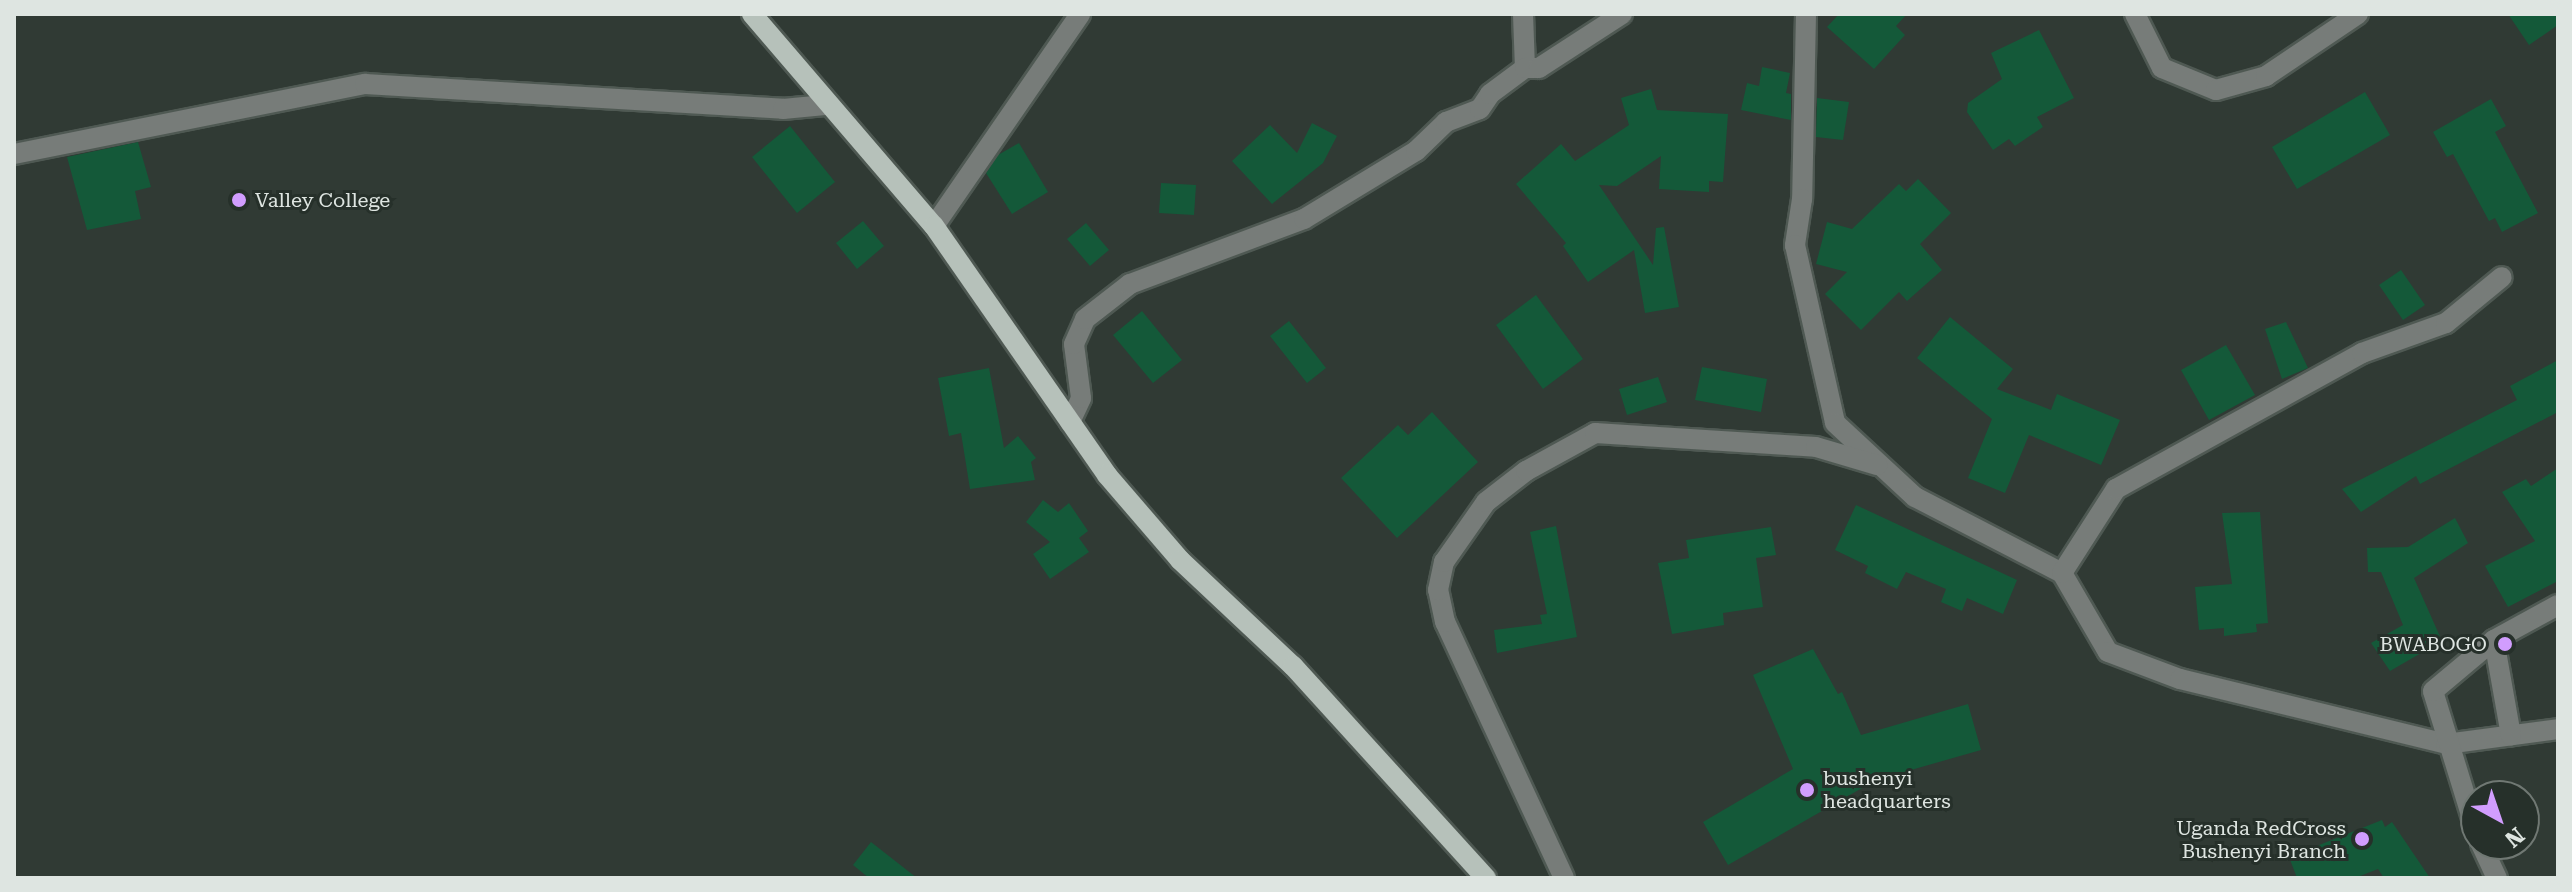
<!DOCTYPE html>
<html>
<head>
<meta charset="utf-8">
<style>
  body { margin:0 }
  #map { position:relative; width:2572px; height:892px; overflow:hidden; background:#303a34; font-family:"Roboto Serif",serif }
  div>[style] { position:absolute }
  .building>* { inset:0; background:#145939 }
  .roads { filter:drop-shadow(2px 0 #4f5953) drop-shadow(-2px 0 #4f5953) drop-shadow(0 2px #4f5953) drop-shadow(0 -2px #4f5953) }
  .minor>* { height:20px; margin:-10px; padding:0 10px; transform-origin:10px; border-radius:10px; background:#777c79 }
  .major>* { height:20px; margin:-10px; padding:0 10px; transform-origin:10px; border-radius:10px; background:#b6c1ba }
  .dots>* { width:22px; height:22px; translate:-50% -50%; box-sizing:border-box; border:4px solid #26302a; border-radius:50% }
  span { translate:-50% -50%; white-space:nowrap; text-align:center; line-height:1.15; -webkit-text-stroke:6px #26302a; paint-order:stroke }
  .poi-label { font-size:20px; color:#dee5e1 }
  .left { translate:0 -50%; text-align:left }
  .right { translate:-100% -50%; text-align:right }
  .frame { position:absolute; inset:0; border:16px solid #dee5e1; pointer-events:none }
  .north { position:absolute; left:2460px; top:780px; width:80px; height:80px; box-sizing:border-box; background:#26302a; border:2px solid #707873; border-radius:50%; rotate:140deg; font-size:22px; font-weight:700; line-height:32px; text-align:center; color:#dee5e1 }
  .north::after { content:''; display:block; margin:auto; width:28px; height:36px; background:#d19dfe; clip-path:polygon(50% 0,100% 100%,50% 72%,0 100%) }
</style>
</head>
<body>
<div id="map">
  <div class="building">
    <i style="clip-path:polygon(1839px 14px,1907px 14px,1896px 26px,1905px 35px,1874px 69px,1827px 27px)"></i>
    <i style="clip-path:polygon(2508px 14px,2558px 14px,2558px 25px,2529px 45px)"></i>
    <i style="clip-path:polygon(2039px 30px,2074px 98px,2037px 117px,2043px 127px,2015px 146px,2009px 139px,1993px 150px,1967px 112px,1968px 103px,2002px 79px,1991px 53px)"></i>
    <i style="clip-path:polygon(1762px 67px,1790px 73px,1786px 93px,1791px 94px,1791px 120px,1741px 110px,1747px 83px,1759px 86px)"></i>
    <i style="clip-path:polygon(1651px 89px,1657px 110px,1728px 114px,1723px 182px,1709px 181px,1709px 192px,1659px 189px,1661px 156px,1617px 186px,1599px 185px,1653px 265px,1656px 228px,1664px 227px,1679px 307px,1645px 313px,1634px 250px,1588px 282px,1563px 246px,1566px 243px,1516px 184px,1561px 144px,1575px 161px,1629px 125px,1621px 98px)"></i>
    <i style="clip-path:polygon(2365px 92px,2390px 135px,2297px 189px,2272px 147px)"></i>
    <i style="clip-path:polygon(1817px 98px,1849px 102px,1843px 140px,1816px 137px)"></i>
    <i style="clip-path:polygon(2491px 99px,2506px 126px,2495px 132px,2538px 213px,2502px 232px,2495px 218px,2489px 221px,2453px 154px,2447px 157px,2433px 132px)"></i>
    <i style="clip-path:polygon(1312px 123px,1337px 136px,1323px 163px,1272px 204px,1232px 161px,1270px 125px,1297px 153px)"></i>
    <i style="clip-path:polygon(790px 126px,835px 182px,797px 213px,752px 157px)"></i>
    <i style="clip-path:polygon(138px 142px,151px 187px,135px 191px,141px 219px,87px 230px,67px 157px)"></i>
    <i style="clip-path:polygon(1019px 143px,1048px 192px,1012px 214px,986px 173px,998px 155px)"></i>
    <i style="clip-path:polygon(1918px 179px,1951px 213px,1920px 244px,1942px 270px,1907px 301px,1899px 292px,1861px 330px,1825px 294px,1847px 272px,1816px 264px,1827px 222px,1852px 229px,1899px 184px,1906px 191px)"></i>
    <i style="clip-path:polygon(1161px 183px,1196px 185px,1194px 215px,1159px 213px)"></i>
    <i style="clip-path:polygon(863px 221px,884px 246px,857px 269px,836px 243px)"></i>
    <i style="clip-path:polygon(1086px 223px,1109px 250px,1090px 266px,1067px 239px)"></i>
    <i style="clip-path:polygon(2401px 270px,2425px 305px,2403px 320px,2379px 285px)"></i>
    <i style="clip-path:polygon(1536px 295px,1583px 359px,1543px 389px,1496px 325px)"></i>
    <i style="clip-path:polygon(1142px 311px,1182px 360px,1153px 383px,1113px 335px)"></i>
    <i style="clip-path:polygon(1950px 317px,2013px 369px,1997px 389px,2051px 410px,2057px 394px,2120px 420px,2101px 465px,2029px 435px,2005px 493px,1968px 478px,1992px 419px,1917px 358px)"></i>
    <i style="clip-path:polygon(1289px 321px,1326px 368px,1307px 383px,1270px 336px)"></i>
    <i style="clip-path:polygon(2286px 322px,2308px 368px,2282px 379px,2265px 329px)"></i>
    <i style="clip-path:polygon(2226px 345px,2255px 395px,2209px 420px,2181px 370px)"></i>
    <i style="clip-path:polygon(2558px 360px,2558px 412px,2420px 484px,2416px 476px,2361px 512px,2342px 489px,2517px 400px,2510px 386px)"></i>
    <i style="clip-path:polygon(1702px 367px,1767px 379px,1761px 412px,1695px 400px)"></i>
    <i style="clip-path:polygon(989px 368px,1004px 448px,1018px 436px,1036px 458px,1031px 462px,1035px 480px,970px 489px,961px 433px,949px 436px,938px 378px)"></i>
    <i style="clip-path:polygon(1658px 377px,1667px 402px,1627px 415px,1619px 389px)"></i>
    <i style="clip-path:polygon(1432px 412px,1478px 462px,1397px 538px,1341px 478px,1398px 425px,1408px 435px)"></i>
    <i style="clip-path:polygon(2558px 468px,2558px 581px,2508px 607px,2485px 566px,2535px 541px,2502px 492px,2526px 479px,2531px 486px)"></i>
    <i style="clip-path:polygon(1043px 500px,1058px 512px,1069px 503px,1088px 531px,1079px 538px,1089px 552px,1050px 579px,1033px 554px,1050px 542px,1026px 522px)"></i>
    <i style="clip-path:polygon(1856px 505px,2017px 580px,2003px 614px,1967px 598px,1962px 611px,1941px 602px,1946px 589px,1906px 572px,1897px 589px,1865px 573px,1868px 566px,1835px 550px)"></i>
    <i style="clip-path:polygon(2260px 512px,2268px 623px,2256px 624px,2257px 632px,2224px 636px,2224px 628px,2199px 630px,2195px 587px,2232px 584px,2222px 513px)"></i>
    <i style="clip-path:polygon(2455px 518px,2468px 543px,2414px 578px,2442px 641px,2390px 671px,2371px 643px,2403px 625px,2381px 572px,2368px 572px,2367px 548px,2408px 547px)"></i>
    <i style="clip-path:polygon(1556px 526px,1577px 637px,1497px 653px,1494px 630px,1542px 624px,1540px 615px,1547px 614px,1530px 532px)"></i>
    <i style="clip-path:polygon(1771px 527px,1776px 555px,1756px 558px,1763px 607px,1723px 613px,1724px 625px,1672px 634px,1658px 563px,1689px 558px,1686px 540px)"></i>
    <i style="clip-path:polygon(1813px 649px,1838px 694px,1842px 692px,1861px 735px,1968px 704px,1981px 750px,1876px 780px,1728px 865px,1703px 822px,1793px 769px,1753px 675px)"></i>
    <i style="clip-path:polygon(2382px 820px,2385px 827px,2392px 822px,2430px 878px,2384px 878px,2378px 869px,2355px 878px,2297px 878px,2289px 857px)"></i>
    <i style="clip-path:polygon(871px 842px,917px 878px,869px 878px,853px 865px)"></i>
  </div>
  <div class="roads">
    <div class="minor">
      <i style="left:1523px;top:14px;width:54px;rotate:87.9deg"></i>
      <i style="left:1806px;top:14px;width:185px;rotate:91.2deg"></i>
      <i style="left:1802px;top:199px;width:47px;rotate:98.7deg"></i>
      <i style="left:1795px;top:245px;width:182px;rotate:77.3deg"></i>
      <i style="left:1835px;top:423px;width:109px;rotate:42.8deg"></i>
      <i style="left:1915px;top:497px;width:165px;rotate:27.3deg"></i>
      <i style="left:2062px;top:573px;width:91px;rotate:59.8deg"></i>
      <i style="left:2108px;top:652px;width:77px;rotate:20.6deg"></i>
      <i style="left:2180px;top:679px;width:274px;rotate:13.7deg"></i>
      <i style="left:2446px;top:744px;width:113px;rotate:-7.6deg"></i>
      <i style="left:2135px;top:14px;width:60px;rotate:63.4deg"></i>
      <i style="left:2162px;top:68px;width:58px;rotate:22.2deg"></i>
      <i style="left:2216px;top:90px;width:52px;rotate:-15.6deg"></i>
      <i style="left:2266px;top:76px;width:111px;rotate:-34deg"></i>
      <i style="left:14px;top:154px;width:358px;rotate:-11.3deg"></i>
      <i style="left:365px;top:84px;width:419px;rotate:3.4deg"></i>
      <i style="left:783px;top:109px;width:42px;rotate:-5.4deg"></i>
      <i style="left:934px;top:226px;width:257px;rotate:-55.4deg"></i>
      <i style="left:1070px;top:422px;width:26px;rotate:-65deg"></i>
      <i style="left:1081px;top:398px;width:54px;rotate:-97.4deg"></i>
      <i style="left:1074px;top:344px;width:27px;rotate:-66deg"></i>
      <i style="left:1085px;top:319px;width:57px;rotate:-37.9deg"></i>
      <i style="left:1130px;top:284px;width:186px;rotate:-20.5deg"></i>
      <i style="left:1304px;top:219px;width:131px;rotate:-31.3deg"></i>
      <i style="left:1416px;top:151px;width:42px;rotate:-44deg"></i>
      <i style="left:1446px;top:122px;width:36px;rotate:-21deg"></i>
      <i style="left:1480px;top:109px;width:18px;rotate:-56deg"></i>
      <i style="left:1490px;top:94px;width:44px;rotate:-36.6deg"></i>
      <i style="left:1525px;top:68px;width:14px"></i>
      <i style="left:1539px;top:68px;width:99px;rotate:-33deg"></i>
      <i style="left:2062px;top:573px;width:100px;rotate:-57.3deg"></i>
      <i style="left:2116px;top:489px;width:281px;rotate:-28.9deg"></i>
      <i style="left:2362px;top:353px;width:89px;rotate:-19.7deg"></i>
      <i style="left:2446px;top:323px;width:72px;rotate:-39.4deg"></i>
      <i style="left:2494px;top:640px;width:97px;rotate:79.9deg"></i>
      <i style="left:2476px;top:831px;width:146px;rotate:-107.1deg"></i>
      <i style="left:2433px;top:691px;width:80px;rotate:-39.9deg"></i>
      <i style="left:2494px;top:640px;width:73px;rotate:-28.7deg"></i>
      <i style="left:2481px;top:844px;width:38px;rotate:65deg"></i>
      <i style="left:1564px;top:878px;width:282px;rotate:-114.9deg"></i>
      <i style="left:1445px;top:622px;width:33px;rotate:-102deg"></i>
      <i style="left:1438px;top:590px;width:29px;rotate:-78deg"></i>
      <i style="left:1444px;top:562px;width:73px;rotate:-55deg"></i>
      <i style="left:1486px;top:502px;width:51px;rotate:-37.8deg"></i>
      <i style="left:1526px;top:471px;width:79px;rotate:-28.8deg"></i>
      <i style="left:1595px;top:433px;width:221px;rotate:3.6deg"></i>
      <i style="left:1816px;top:447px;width:64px;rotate:16.4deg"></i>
    </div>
    <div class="major">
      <i style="left:752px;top:14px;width:279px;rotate:49.4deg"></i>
      <i style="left:934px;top:226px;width:303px;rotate:55.2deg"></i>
      <i style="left:1107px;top:475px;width:112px;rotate:49.3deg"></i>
      <i style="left:1180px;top:560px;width:155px;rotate:43.2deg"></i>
      <i style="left:1293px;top:666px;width:287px;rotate:47.7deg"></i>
    </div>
  </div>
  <div class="dots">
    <i style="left:239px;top:200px;background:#d19dfe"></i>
    <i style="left:2505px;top:644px;background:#d19dfe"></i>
    <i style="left:1807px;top:790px;background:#d19dfe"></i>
    <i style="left:2362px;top:839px;background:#d19dfe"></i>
  </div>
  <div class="poi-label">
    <span class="left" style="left:255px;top:200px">Valley College</span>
    <span class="right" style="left:2487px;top:644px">BWABOGO</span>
    <span class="left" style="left:1823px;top:790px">bushenyi<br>headquarters</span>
    <span class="right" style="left:2346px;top:840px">Uganda RedCross<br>Bushenyi Branch</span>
  </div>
  <div class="frame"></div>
  <div class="north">N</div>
</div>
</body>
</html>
